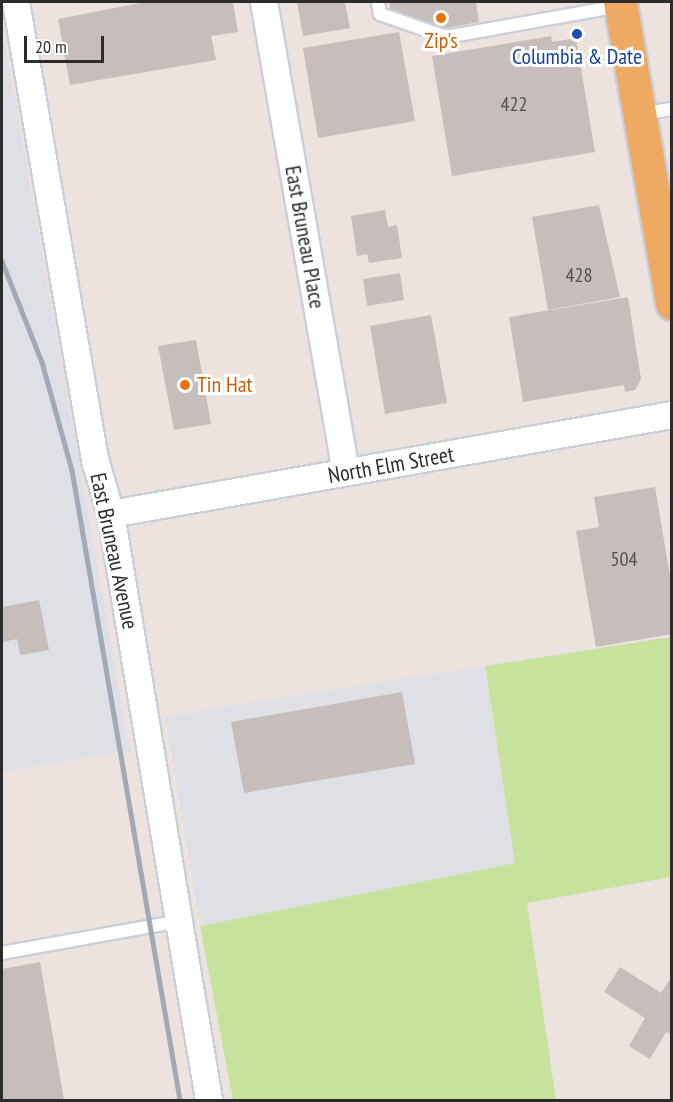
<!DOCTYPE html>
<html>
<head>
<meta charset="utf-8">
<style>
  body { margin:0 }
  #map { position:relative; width:673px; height:1102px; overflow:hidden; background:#ede3de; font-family:"PT Sans Narrow",sans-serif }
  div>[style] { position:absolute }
  .industrial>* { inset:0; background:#dfdfe6 }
  .green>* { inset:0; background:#c6e29c }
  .building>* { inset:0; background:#c6beba }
  .roads { filter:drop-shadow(2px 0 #c9d0d9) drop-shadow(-2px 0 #c9d0d9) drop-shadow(0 2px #c9d0d9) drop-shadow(0 -2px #c9d0d9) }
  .service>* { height:12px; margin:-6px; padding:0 6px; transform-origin:6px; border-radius:6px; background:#fff }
  .minor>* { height:26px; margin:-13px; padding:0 13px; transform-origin:13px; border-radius:13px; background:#fff }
  .primary>* { height:33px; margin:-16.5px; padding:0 16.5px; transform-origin:16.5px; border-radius:16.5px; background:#eea962 }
  .rail>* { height:4.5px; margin:-2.25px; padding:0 2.25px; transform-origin:2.25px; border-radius:2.25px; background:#a1a9b5 }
  .dots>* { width:16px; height:16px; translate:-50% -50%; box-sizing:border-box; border:3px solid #fff; border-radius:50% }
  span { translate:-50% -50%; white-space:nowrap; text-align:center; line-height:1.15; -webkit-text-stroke:6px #fff; paint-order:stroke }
  .number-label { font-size:20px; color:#525050 }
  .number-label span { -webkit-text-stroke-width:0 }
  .food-label { font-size:22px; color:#c56008 }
  .left { translate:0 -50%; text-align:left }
  .transit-label { font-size:22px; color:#164399 }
  .street-label { font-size:22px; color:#2c2c2c }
  .frame { position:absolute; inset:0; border:3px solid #2c2c2c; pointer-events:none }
  .scale { position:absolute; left:24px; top:36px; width:80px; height:27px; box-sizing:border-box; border:3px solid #2c2c2c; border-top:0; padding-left:8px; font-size:18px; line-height:21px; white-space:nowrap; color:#2c2c2c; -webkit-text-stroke:4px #fff; paint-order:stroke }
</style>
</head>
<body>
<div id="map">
  <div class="industrial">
    <i style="clip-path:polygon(2px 27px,130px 751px,2px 772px)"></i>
    <i style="clip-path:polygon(484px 666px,515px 863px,200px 926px,165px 716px)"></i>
  </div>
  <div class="green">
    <i style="clip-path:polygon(671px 637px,671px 877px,527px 903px,556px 1100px,233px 1100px,200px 926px,515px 863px,485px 666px)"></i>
  </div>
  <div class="building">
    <i style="clip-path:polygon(145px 2px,233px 2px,238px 32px,211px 36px,216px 60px,70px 85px,58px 19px)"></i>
    <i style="clip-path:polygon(297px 2px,345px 2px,350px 28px,303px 36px)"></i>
    <i style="clip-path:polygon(389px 2px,476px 2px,479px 22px,440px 29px,391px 14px)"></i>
    <i style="clip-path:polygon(399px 32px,415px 121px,318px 138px,303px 48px)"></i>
    <i style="clip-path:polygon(551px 36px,552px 42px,576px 38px,595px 152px,452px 176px,432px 56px)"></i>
    <i style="clip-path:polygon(599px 205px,620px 297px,548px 310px,532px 217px)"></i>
    <i style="clip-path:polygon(385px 210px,388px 227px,397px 225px,402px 258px,369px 263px,367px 254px,357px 256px,351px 216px)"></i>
    <i style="clip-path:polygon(400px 273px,404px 300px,367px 306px,363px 279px)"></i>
    <i style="clip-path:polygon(628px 297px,641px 379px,635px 390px,625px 392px,624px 385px,523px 402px,509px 317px)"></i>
    <i style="clip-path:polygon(431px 315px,447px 403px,385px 414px,370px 326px)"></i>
    <i style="clip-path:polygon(196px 340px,211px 424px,174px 430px,158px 346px)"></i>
    <i style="clip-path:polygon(655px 487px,672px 588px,672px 634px,596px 647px,576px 531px,599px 527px,594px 497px)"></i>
    <i style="clip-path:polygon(39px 600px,49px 650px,20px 655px,17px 639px,2px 642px,2px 607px)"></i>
    <i style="clip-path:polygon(402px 692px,415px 764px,244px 793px,231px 722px)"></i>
    <i style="clip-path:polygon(40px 962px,64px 1100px,2px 1100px,2px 969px)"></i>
    <i style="clip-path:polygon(620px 967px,661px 993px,672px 976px,672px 1035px,666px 1032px,650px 1059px,629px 1046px,645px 1018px,604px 992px)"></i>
  </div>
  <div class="roads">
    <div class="service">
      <i style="left:378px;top:2px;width:12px;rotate:81deg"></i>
      <i style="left:380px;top:14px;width:70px;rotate:19.2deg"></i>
      <i style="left:446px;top:37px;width:177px;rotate:-10.1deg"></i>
      <i style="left:640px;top:114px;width:32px;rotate:-9deg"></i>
      <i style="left:2px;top:953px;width:180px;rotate:-10.2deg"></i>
    </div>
    <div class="minor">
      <i style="left:16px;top:2px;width:468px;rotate:80.2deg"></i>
      <i style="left:96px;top:463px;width:53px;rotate:73.6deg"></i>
      <i style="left:111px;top:514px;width:594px;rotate:80.51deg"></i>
      <i style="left:264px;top:2px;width:477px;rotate:80.1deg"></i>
      <i style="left:111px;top:514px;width:570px;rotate:-10.01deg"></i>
    </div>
    <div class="primary">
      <i style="left:620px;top:2px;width:306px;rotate:80.2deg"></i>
    </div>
  </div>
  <div class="rail">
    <i style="left:2px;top:261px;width:109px;rotate:68.4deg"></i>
    <i style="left:42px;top:362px;width:112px;rotate:74.5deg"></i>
    <i style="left:72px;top:470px;width:639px;rotate:80.27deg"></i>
  </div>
  <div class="dots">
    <i style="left:441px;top:18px;background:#e8710a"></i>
    <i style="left:577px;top:34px;background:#1a4fb4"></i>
    <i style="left:185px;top:385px;background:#e8710a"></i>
  </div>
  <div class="number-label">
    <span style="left:514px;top:104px">422</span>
    <span style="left:579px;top:275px">428</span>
    <span style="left:624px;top:559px">504</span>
  </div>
  <div class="food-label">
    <span style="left:441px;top:41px">Zip's</span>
    <span class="left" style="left:197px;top:385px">Tin Hat</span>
  </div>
  <div class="transit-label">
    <span style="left:577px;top:57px">Columbia &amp; Date</span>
  </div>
  <div class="street-label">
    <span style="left:305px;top:237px;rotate:80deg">East Bruneau Place</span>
    <span style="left:391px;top:465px;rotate:-10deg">North Elm Street</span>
    <span style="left:114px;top:551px;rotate:78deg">East Bruneau Avenue</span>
  </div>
  <div class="frame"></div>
  <div class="scale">20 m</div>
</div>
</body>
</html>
